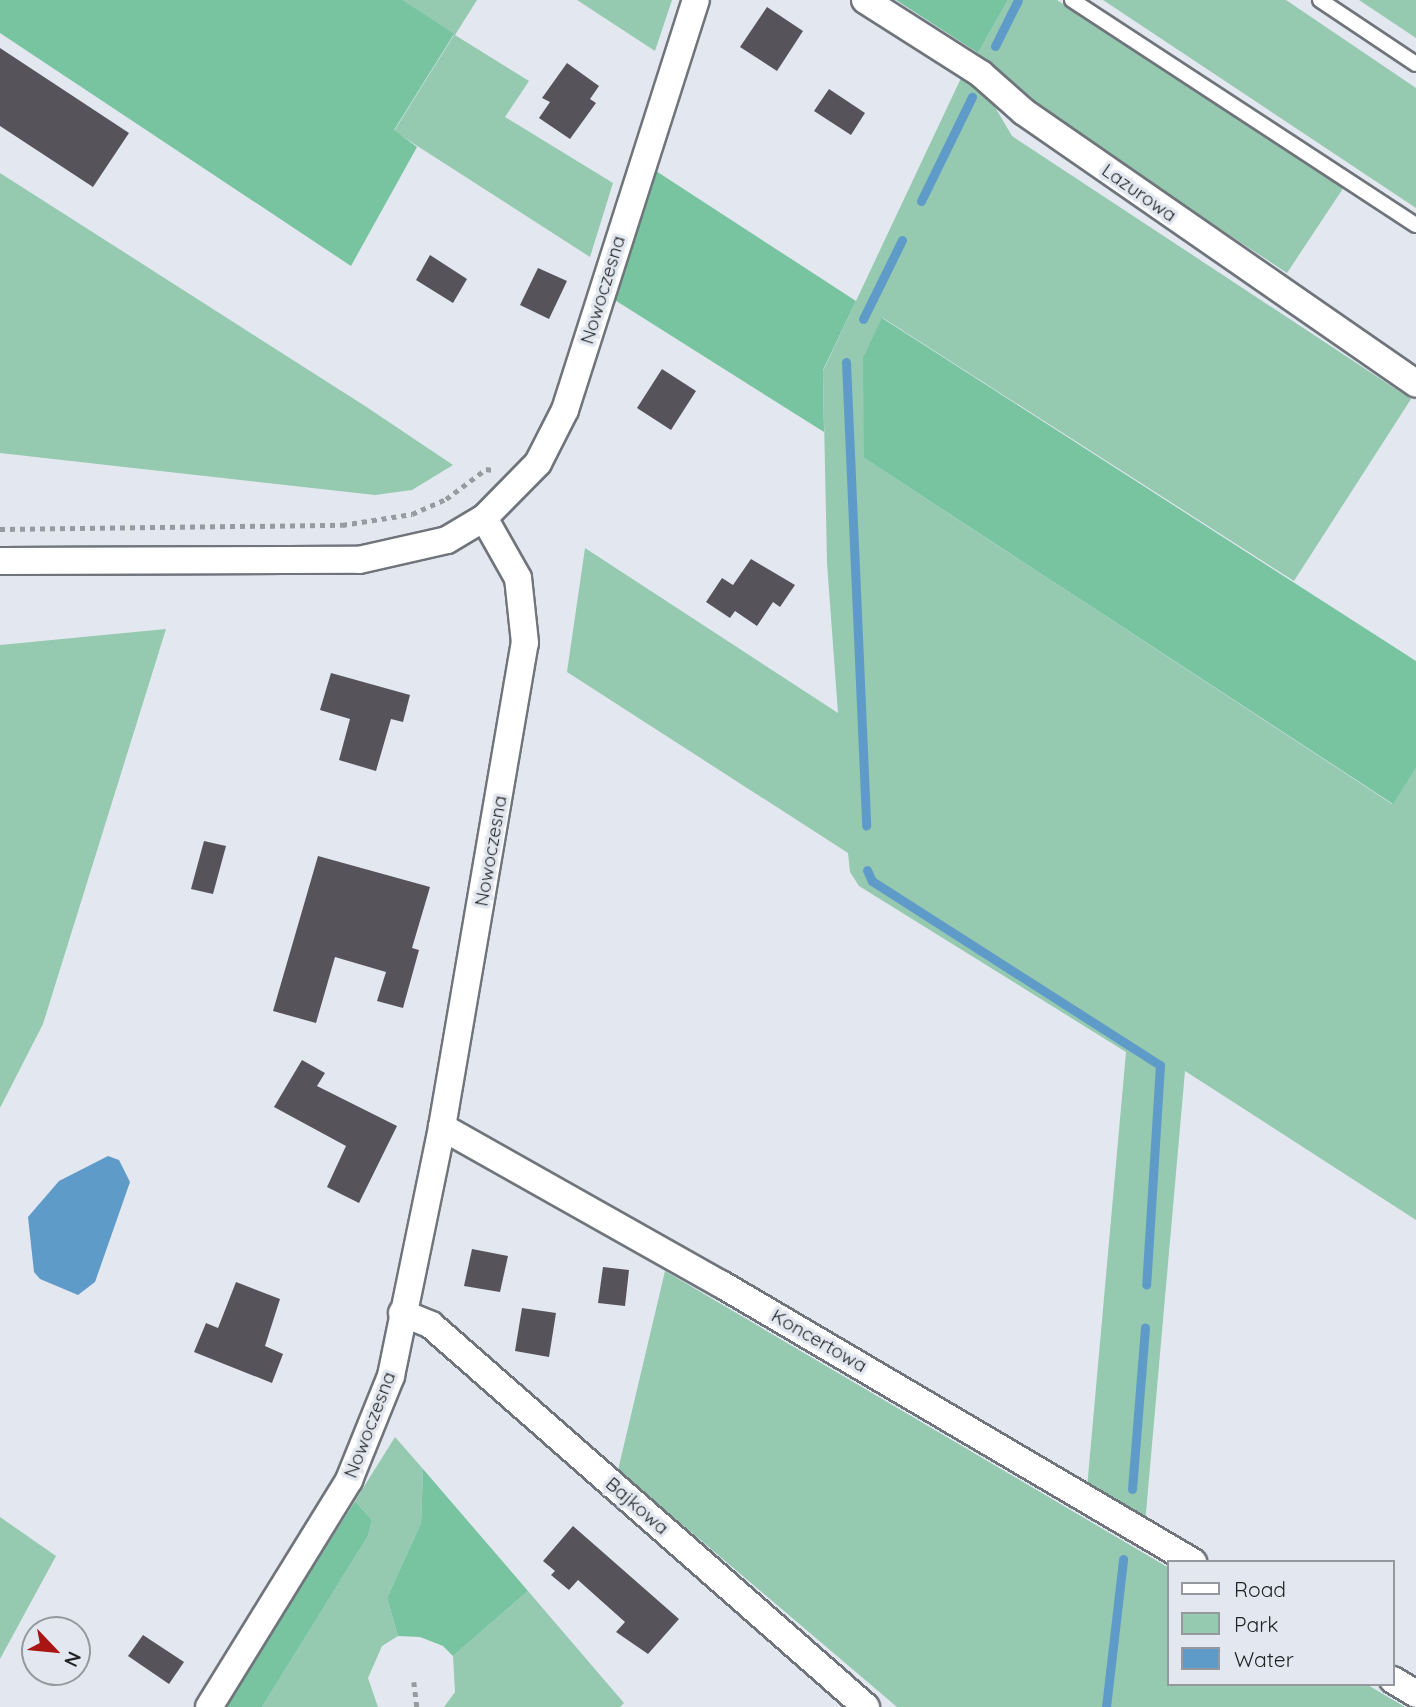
<!DOCTYPE html>
<html>
<head>
<meta charset="utf-8">
<style>
  body { margin:0 }
  #map { position:relative; width:1416px; height:1707px; overflow:hidden; background:#e3e8f0; font-family:Quicksand,sans-serif }
  div>[style] { position:absolute }
  .green>* { inset:0; background:#95c9b0 }
  .forest>* { inset:0; background:#78c4a1 }
  .water>* { inset:0; background:#5f9bc8 }
  .stream>* { height:9px; margin:-4.5px; padding:0 4.5px; transform-origin:4.5px; border-radius:4.5px; background:#5f9bc8 }
  .building>* { inset:0; background:#57535a }
  .path>* { height:4.5px; margin-top:-2.25px; transform-origin:0; background:repeating-linear-gradient(90deg,#979aa0 0 5px,transparent 0 10px) }
  .roads { filter:drop-shadow(2px 0 #6f757b) drop-shadow(-2px 0 #6f757b) drop-shadow(0 2px #6f757b) drop-shadow(0 -2px #6f757b) }
  .lane>* { height:14px; margin:-7px; padding:0 7px; transform-origin:7px; border-radius:7px; background:#fff }
  .street>* { height:26px; margin:-13px; padding:0 13px; transform-origin:13px; border-radius:13px; background:#fff }
  span { translate:-50% -50%; white-space:nowrap; text-align:center; line-height:1.15; -webkit-text-stroke:7px #e3e8f0; paint-order:stroke }
  .street-label { font-size:19px; color:#212325 }
  .legend { position:absolute; left:1167px; top:1560px; width:228px; height:126px; box-sizing:border-box; background:#e3e8f0; border:2px solid #95999f; margin:0; padding:9px 12px; list-style:none; font-size:21px; color:#212325 }
  .legend li { display:flex; align-items:center; gap:14px; height:35px }
  .legend b { width:35px; border:2px solid #95999f }
  .north { position:absolute; left:21px; top:1616px; width:70px; height:70px; box-sizing:border-box; background:#e3e8f0; border:2px solid #95999f; border-radius:50%; rotate:116deg; font-size:19px; font-weight:700; line-height:28px; text-align:center; color:#212325 }
  .north::after { content:''; display:block; margin:auto; width:24px; height:32px; background:#a91513; clip-path:polygon(50% 0,100% 100%,50% 72%,0 100%) }
</style>
</head>
<body>
<div id="map">
  <div class="green">
    <i style="clip-path:polygon(403px 0,477px 0,455px 35px,529px 81px,505px 117px,613px 183px,590px 257px,394px 131px,454px 35px)"></i>
    <i style="clip-path:polygon(577px 0,672px 0,655px 51px)"></i>
    <i style="clip-path:polygon(1008px 0,1057px 0,1344px 187px,1287px 273px,1020px 97px,978px 53px)"></i>
    <i style="clip-path:polygon(1103px 0,1286px 0,1416px 88px,1416px 208px)"></i>
    <i style="clip-path:polygon(1359px 0,1416px 0,1416px 38px)"></i>
    <i style="clip-path:polygon(962px 76px,988px 95px,1012px 136px,1411px 399px,1294px 581px,883px 318px,864px 358px,864px 458px,1392px 804px,1416px 768px,1416px 1220px,1185px 1071px,1145px 1524px,1087px 1488px,1126px 1052px,859px 886px,850px 872px,848px 853px,567px 672px,585px 548px,838px 713px,827px 563px,823px 371px)"></i>
    <i style="clip-path:polygon(0 173px,365px 406px,453px 465px,412px 490px,375px 495px,0 453px)"></i>
    <i style="clip-path:polygon(166px 629px,43px 1024px,0 1108px,0 645px)"></i>
    <i style="clip-path:polygon(665px 1271px,1169px 1568px,1169px 1684px,1366px 1684px,1405px 1707px,897px 1707px,618px 1470px)"></i>
    <i style="clip-path:polygon(395px 1437px,423px 1469px,421px 1523px,387px 1598px,398px 1636px,382px 1646px,368px 1678px,378px 1707px,262px 1707px,368px 1536px,372px 1520px,355px 1501px)"></i>
    <i style="clip-path:polygon(0 1517px,56px 1556px,0 1659px)"></i>
    <i style="clip-path:polygon(528px 1591px,624px 1703px,620px 1707px,444px 1707px,455px 1692px,453px 1656px)"></i>
  </div>
  <div class="forest">
    <i style="clip-path:polygon(0 0,403px 0,454px 34px,394px 130px,417px 147px,351px 266px,0 33px)"></i>
    <i style="clip-path:polygon(896px 0,1008px 0,978px 53px)"></i>
    <i style="clip-path:polygon(656px 171px,856px 301px,823px 370px,824px 432px,610px 297px)"></i>
    <i style="clip-path:polygon(882px 318px,1416px 661px,1416px 768px,1393px 804px,864px 458px,863px 358px)"></i>
    <i style="clip-path:polygon(423px 1469px,528px 1591px,453px 1656px,443px 1646px,420px 1637px,398px 1636px,387px 1598px,421px 1523px)"></i>
    <i style="clip-path:polygon(355px 1501px,372px 1520px,368px 1536px,262px 1707px,225px 1707px)"></i>
  </div>
  <div class="water">
    <i style="clip-path:polygon(108px 1156px,119px 1160px,130px 1182px,95px 1282px,78px 1295px,40px 1279px,34px 1272px,28px 1217px,59px 1181px)"></i>
  </div>
  <div class="stream">
    <i style="left:995px;top:46px;width:51px;rotate:-63.4deg"></i>
    <i style="left:921px;top:201px;width:116px;rotate:-63.9deg"></i>
    <i style="left:863px;top:319px;width:88px;rotate:-63.7deg"></i>
    <i style="left:846px;top:362px;width:464px;rotate:87.5deg"></i>
    <i style="left:867px;top:870px;width:12px;rotate:66deg"></i>
    <i style="left:872px;top:881px;width:342px;rotate:32.6deg"></i>
    <i style="left:1160px;top:1065px;width:220px;rotate:93.6deg"></i>
    <i style="left:1132px;top:1489px;width:162px;rotate:-85.4deg"></i>
    <i style="left:1106px;top:1707px;width:149px;rotate:-83.4deg"></i>
  </div>
  <div class="building">
    <i style="clip-path:polygon(767px 7px,803px 31px,777px 71px,740px 47px)"></i>
    <i style="clip-path:polygon(0 48px,129px 133px,93px 187px,0 126px)"></i>
    <i style="clip-path:polygon(567px 63px,599px 86px,590px 99px,596px 103px,570px 139px,539px 118px,550px 102px,542px 98px)"></i>
    <i style="clip-path:polygon(829px 89px,865px 113px,851px 135px,814px 111px)"></i>
    <i style="clip-path:polygon(430px 255px,467px 279px,453px 303px,416px 280px)"></i>
    <i style="clip-path:polygon(538px 268px,567px 281px,549px 319px,520px 305px)"></i>
    <i style="clip-path:polygon(662px 369px,696px 391px,671px 430px,637px 408px)"></i>
    <i style="clip-path:polygon(751px 559px,795px 585px,780px 607px,773px 602px,757px 626px,735px 611px,730px 618px,706px 602px,722px 578px,733px 585px)"></i>
    <i style="clip-path:polygon(331px 673px,410px 695px,403px 722px,391px 719px,376px 771px,339px 760px,350px 719px,320px 710px)"></i>
    <i style="clip-path:polygon(204px 841px,226px 846px,213px 894px,191px 889px)"></i>
    <i style="clip-path:polygon(318px 856px,430px 887px,412px 948px,419px 950px,403px 1008px,377px 1001px,386px 972px,335px 957px,316px 1023px,273px 1011px)"></i>
    <i style="clip-path:polygon(302px 1060px,325px 1073px,317px 1086px,397px 1126px,359px 1203px,327px 1187px,346px 1146px,274px 1107px)"></i>
    <i style="clip-path:polygon(472px 1249px,508px 1256px,500px 1292px,464px 1286px)"></i>
    <i style="clip-path:polygon(603px 1267px,629px 1270px,625px 1306px,598px 1303px)"></i>
    <i style="clip-path:polygon(236px 1282px,280px 1299px,265px 1346px,283px 1354px,272px 1383px,194px 1352px,206px 1323px,218px 1328px)"></i>
    <i style="clip-path:polygon(522px 1308px,556px 1313px,549px 1357px,515px 1351px)"></i>
    <i style="clip-path:polygon(573px 1526px,679px 1619px,648px 1654px,616px 1632px,625px 1622px,578px 1580px,569px 1590px,551px 1575px,555px 1571px,543px 1561px)"></i>
    <i style="clip-path:polygon(143px 1635px,184px 1662px,169px 1684px,128px 1656px)"></i>
  </div>
  <div class="path">
    <i style="left:0;top:529px;width:342px;rotate:-0.7deg"></i>
    <i style="left:342px;top:525px;width:71px;rotate:-8.9deg"></i>
    <i style="left:412px;top:514px;width:37px;rotate:-24deg"></i>
    <i style="left:446px;top:499px;width:50px;rotate:-36.9deg"></i>
    <i style="left:486px;top:469px;width:7px;rotate:8deg"></i>
    <i style="left:414px;top:1682px;width:25px;rotate:83deg"></i>
  </div>
  <div class="roads">
    <div class="lane">
      <i style="left:1072px;top:0;width:411px;rotate:33.2deg"></i>
      <i style="left:1320px;top:0;width:115px;rotate:33.7deg"></i>
    </div>
    <div class="street">
      <i style="left:865px;top:0;width:138px;rotate:32.5deg"></i>
      <i style="left:981px;top:74px;width:57px;rotate:41.5deg"></i>
      <i style="left:1024px;top:112px;width:477px;rotate:34.7deg"></i>
      <i style="left:0;top:561px;width:359px;rotate:-0.2deg"></i>
      <i style="left:359px;top:560px;width:90px;rotate:-12.8deg"></i>
      <i style="left:447px;top:540px;width:43px;rotate:-30.7deg"></i>
      <i style="left:484px;top:518px;width:77px;rotate:-45.5deg"></i>
      <i style="left:538px;top:463px;width:59px;rotate:-63deg"></i>
      <i style="left:565px;top:410px;width:430px;rotate:-72.3deg"></i>
      <i style="left:442px;top:1127px;width:320px;rotate:29.4deg"></i>
      <i style="left:721px;top:1284px;width:548px;rotate:30.5deg"></i>
      <i style="left:402px;top:1313px;width:31px;rotate:22deg"></i>
      <i style="left:431px;top:1325px;width:579px;rotate:41.29deg"></i>
      <i style="left:1393px;top:1680px;width:27px;rotate:31deg"></i>
      <i style="left:209px;top:1707px;width:267px;rotate:-58.3deg"></i>
      <i style="left:349px;top:1480px;width:112px;rotate:-68deg"></i>
      <i style="left:391px;top:1376px;width:254px;rotate:-78.4deg"></i>
      <i style="left:442px;top:1127px;width:491px;rotate:-80.3deg"></i>
      <i style="left:525px;top:643px;width:65px;rotate:-96.1deg"></i>
      <i style="left:518px;top:578px;width:69px;rotate:-119.5deg"></i>
    </div>
  </div>
  <div class="street-label">
    <span style="left:1139px;top:193px;rotate:35deg">Lazurowa</span>
    <span style="left:603px;top:290px;rotate:-73deg">Nowoczesna</span>
    <span style="left:491px;top:851px;rotate:-80deg">Nowoczesna</span>
    <span style="left:819px;top:1341px;rotate:30deg">Koncertowa</span>
    <span style="left:370px;top:1425px;rotate:-69deg">Nowoczesna</span>
    <span style="left:637px;top:1506px;rotate:41deg">Bajkowa</span>
  </div>
  <ul class="legend">
  <li><b style="height:9px;background:#fff"></b>Road</li>
  <li><b style="height:19px;background:#95c9b0"></b>Park</li>
  <li><b style="height:19px;background:#5f9bc8"></b>Water</li>
  </ul>
  <div class="north">N</div>
</div>
</body>
</html>
